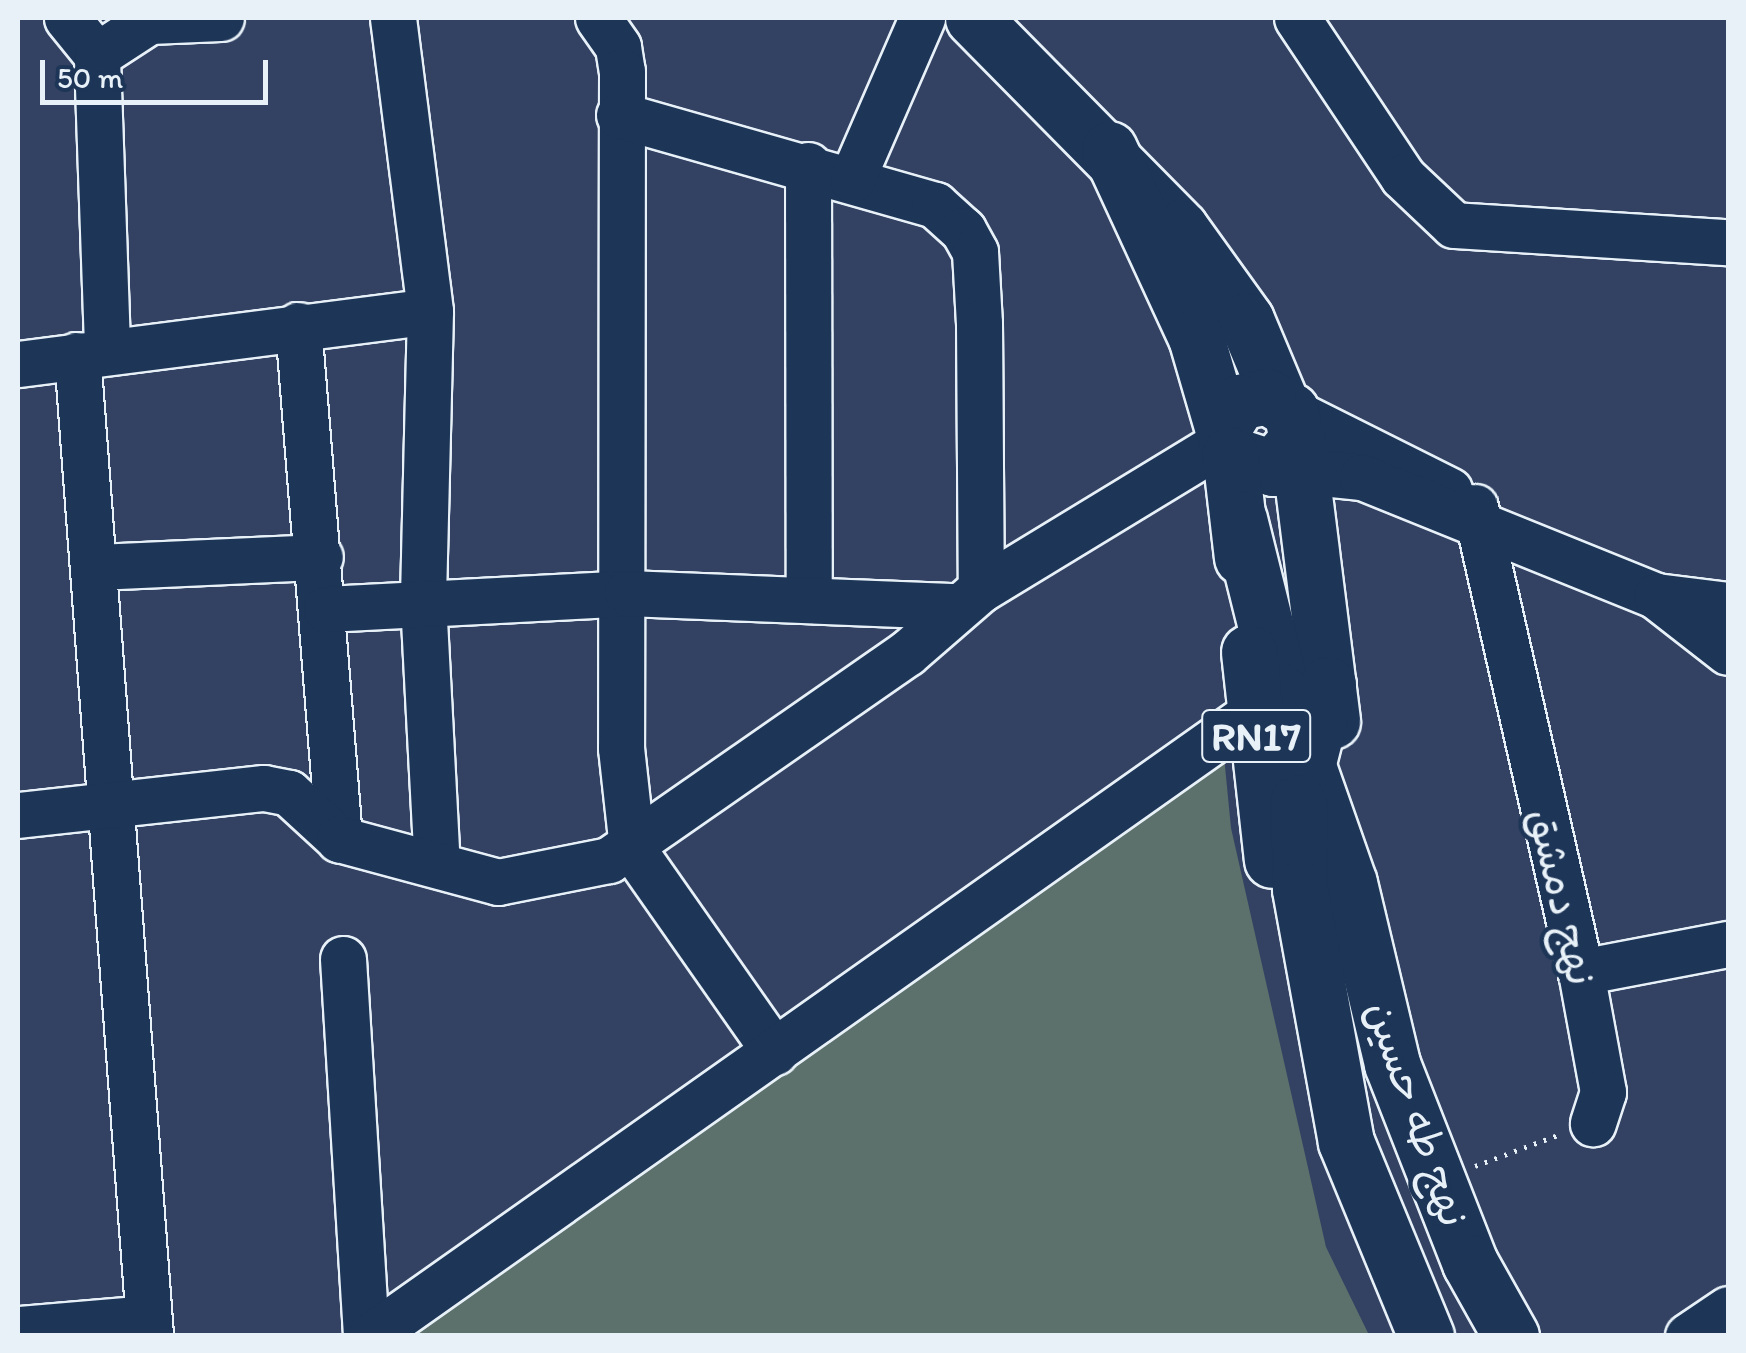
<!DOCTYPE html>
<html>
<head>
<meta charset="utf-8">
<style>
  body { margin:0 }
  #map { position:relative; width:1746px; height:1353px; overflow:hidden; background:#334263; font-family:Itim,"Playpen Sans Arabic",sans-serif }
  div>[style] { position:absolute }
  .green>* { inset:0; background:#5c706c }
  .path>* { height:5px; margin-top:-2.5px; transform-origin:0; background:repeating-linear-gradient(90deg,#e8f1f8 0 2.5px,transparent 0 10.5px) }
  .roads { filter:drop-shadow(2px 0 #e8f1f8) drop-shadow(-2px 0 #e8f1f8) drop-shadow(0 2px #e8f1f8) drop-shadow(0 -2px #e8f1f8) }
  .minor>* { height:45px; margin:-22.5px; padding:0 22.5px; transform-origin:22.5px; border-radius:22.5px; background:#1d3557 }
  .major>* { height:55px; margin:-27.5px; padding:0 27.5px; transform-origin:27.5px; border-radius:27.5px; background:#1d3557 }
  span { translate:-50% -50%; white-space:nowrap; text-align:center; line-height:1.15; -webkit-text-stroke:9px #1d3557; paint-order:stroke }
  .shield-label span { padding:2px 8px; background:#1d3557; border:2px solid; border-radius:8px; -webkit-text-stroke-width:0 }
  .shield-label { font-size:40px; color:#e8f1f8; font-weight:700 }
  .street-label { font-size:42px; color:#e8f1f8 }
  .frame { position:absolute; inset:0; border:20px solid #e8f1f8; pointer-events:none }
  .scale { position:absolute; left:40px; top:60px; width:228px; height:45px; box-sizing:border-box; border:5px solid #e8f1f8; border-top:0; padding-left:12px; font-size:30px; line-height:35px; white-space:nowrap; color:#e8f1f8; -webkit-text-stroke:8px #1d3557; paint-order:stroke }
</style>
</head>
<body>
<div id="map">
  <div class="green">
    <i style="clip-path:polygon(1224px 756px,1231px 828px,1326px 1247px,1369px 1335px,367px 1336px)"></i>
  </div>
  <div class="path">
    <i style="left:1475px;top:1166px;width:89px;rotate:-20.5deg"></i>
  </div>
  <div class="roads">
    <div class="minor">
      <i style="left:67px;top:18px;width:48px;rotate:51deg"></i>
      <i style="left:393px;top:18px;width:295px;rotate:82.8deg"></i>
      <i style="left:430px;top:311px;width:290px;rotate:91.4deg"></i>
      <i style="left:423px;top:601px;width:264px;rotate:87deg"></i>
      <i style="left:598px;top:18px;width:35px;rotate:55deg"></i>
      <i style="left:618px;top:47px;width:24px;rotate:81deg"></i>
      <i style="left:622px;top:71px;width:677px;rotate:90.08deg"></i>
      <i style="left:621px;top:748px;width:101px;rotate:83.7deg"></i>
      <i style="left:632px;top:848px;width:249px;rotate:55deg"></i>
      <i style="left:1297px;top:18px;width:191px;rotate:56.3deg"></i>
      <i style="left:1403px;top:177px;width:70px;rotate:43.3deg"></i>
      <i style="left:1454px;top:225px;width:275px;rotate:3.6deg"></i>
      <i style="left:619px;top:115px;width:329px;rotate:15.9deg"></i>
      <i style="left:935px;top:205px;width:38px;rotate:42deg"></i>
      <i style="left:963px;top:230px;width:25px;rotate:61deg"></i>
      <i style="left:975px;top:252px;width:71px;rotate:86.8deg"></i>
      <i style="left:979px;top:323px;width:266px;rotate:89.6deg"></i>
      <i style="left:808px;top:165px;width:435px;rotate:89.9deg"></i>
      <i style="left:852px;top:179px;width:176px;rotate:-66.5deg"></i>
      <i style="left:298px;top:325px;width:516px;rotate:85.44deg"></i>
      <i style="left:107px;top:345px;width:290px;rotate:-92deg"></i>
      <i style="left:97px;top:55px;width:62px;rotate:-33.2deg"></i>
      <i style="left:149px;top:21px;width:72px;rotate:-2.4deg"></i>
      <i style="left:77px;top:355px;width:984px;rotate:85.74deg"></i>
      <i style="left:18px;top:364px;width:415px;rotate:-7.3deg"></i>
      <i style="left:1291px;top:411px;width:177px;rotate:26.6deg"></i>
      <i style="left:1273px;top:468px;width:89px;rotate:5.8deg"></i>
      <i style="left:1362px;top:477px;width:317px;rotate:22deg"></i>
      <i style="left:1656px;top:596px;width:73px;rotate:7.1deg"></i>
      <i style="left:1475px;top:507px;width:477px;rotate:77.2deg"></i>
      <i style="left:1581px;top:972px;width:122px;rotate:79.6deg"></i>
      <i style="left:1603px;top:1092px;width:33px;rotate:108deg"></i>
      <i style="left:97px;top:567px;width:223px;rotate:-2.6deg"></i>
      <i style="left:1656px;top:596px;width:91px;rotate:37.9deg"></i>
      <i style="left:326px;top:609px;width:301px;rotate:-3deg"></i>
      <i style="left:627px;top:593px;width:330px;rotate:2.3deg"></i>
      <i style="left:18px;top:815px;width:247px;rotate:-6.3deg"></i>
      <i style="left:264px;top:788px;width:25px;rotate:11deg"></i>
      <i style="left:289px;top:793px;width:68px;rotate:42.6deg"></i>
      <i style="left:339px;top:839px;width:165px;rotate:15.1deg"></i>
      <i style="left:498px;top:882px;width:113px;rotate:-11.2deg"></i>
      <i style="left:609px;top:860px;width:363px;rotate:-34.8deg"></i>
      <i style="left:907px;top:653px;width:98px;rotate:-40.9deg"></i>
      <i style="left:981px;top:589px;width:285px;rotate:-31.3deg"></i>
      <i style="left:343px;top:959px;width:378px;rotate:86.5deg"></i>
      <i style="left:1581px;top:972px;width:150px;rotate:-10.8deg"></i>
      <i style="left:18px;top:1329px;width:130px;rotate:-4.8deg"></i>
      <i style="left:370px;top:1336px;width:1113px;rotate:-35.23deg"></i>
      <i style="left:1688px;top:1336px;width:48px;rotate:-34deg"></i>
    </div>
    <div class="major">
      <i style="left:973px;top:18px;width:295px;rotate:45.4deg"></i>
      <i style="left:1180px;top:228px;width:113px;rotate:54.3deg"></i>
      <i style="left:1246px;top:320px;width:88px;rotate:67.2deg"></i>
      <i style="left:1109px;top:149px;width:207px;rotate:65.2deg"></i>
      <i style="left:1196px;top:337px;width:122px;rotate:73.8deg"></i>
      <i style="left:1230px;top:454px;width:45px;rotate:18deg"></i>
      <i style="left:1273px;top:468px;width:38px;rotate:-50deg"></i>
      <i style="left:1297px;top:439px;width:29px;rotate:-102deg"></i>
      <i style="left:1291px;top:411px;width:28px;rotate:-148deg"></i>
      <i style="left:1267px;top:396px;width:29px;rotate:168deg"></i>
      <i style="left:1239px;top:402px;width:28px;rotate:122deg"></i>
      <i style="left:1297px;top:439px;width:284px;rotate:82.9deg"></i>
      <i style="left:1230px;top:454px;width:104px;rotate:83.4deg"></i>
      <i style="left:1239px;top:519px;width:178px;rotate:76deg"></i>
      <i style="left:1282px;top:692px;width:202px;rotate:70.7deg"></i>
      <i style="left:1349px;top:883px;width:186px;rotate:76.6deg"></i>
      <i style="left:1392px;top:1064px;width:214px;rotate:68.6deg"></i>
      <i style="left:1470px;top:1263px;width:84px;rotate:60.7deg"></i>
      <i style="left:1249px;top:652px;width:209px;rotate:83.7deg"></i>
      <i style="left:1328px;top:684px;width:122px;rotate:104.3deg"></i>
      <i style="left:1298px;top:802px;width:87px;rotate:88.7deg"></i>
      <i style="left:1300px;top:889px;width:257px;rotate:79.7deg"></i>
      <i style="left:1346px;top:1142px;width:210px;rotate:67.6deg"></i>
    </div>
  </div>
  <div class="shield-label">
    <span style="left:1256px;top:736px">RN17</span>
  </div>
  <div class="street-label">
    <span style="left:1562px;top:897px;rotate:77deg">نهج دمشق</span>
    <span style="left:1417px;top:1114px;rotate:71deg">نهج طه حسين</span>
  </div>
  <div class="frame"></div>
  <div class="scale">50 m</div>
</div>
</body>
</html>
